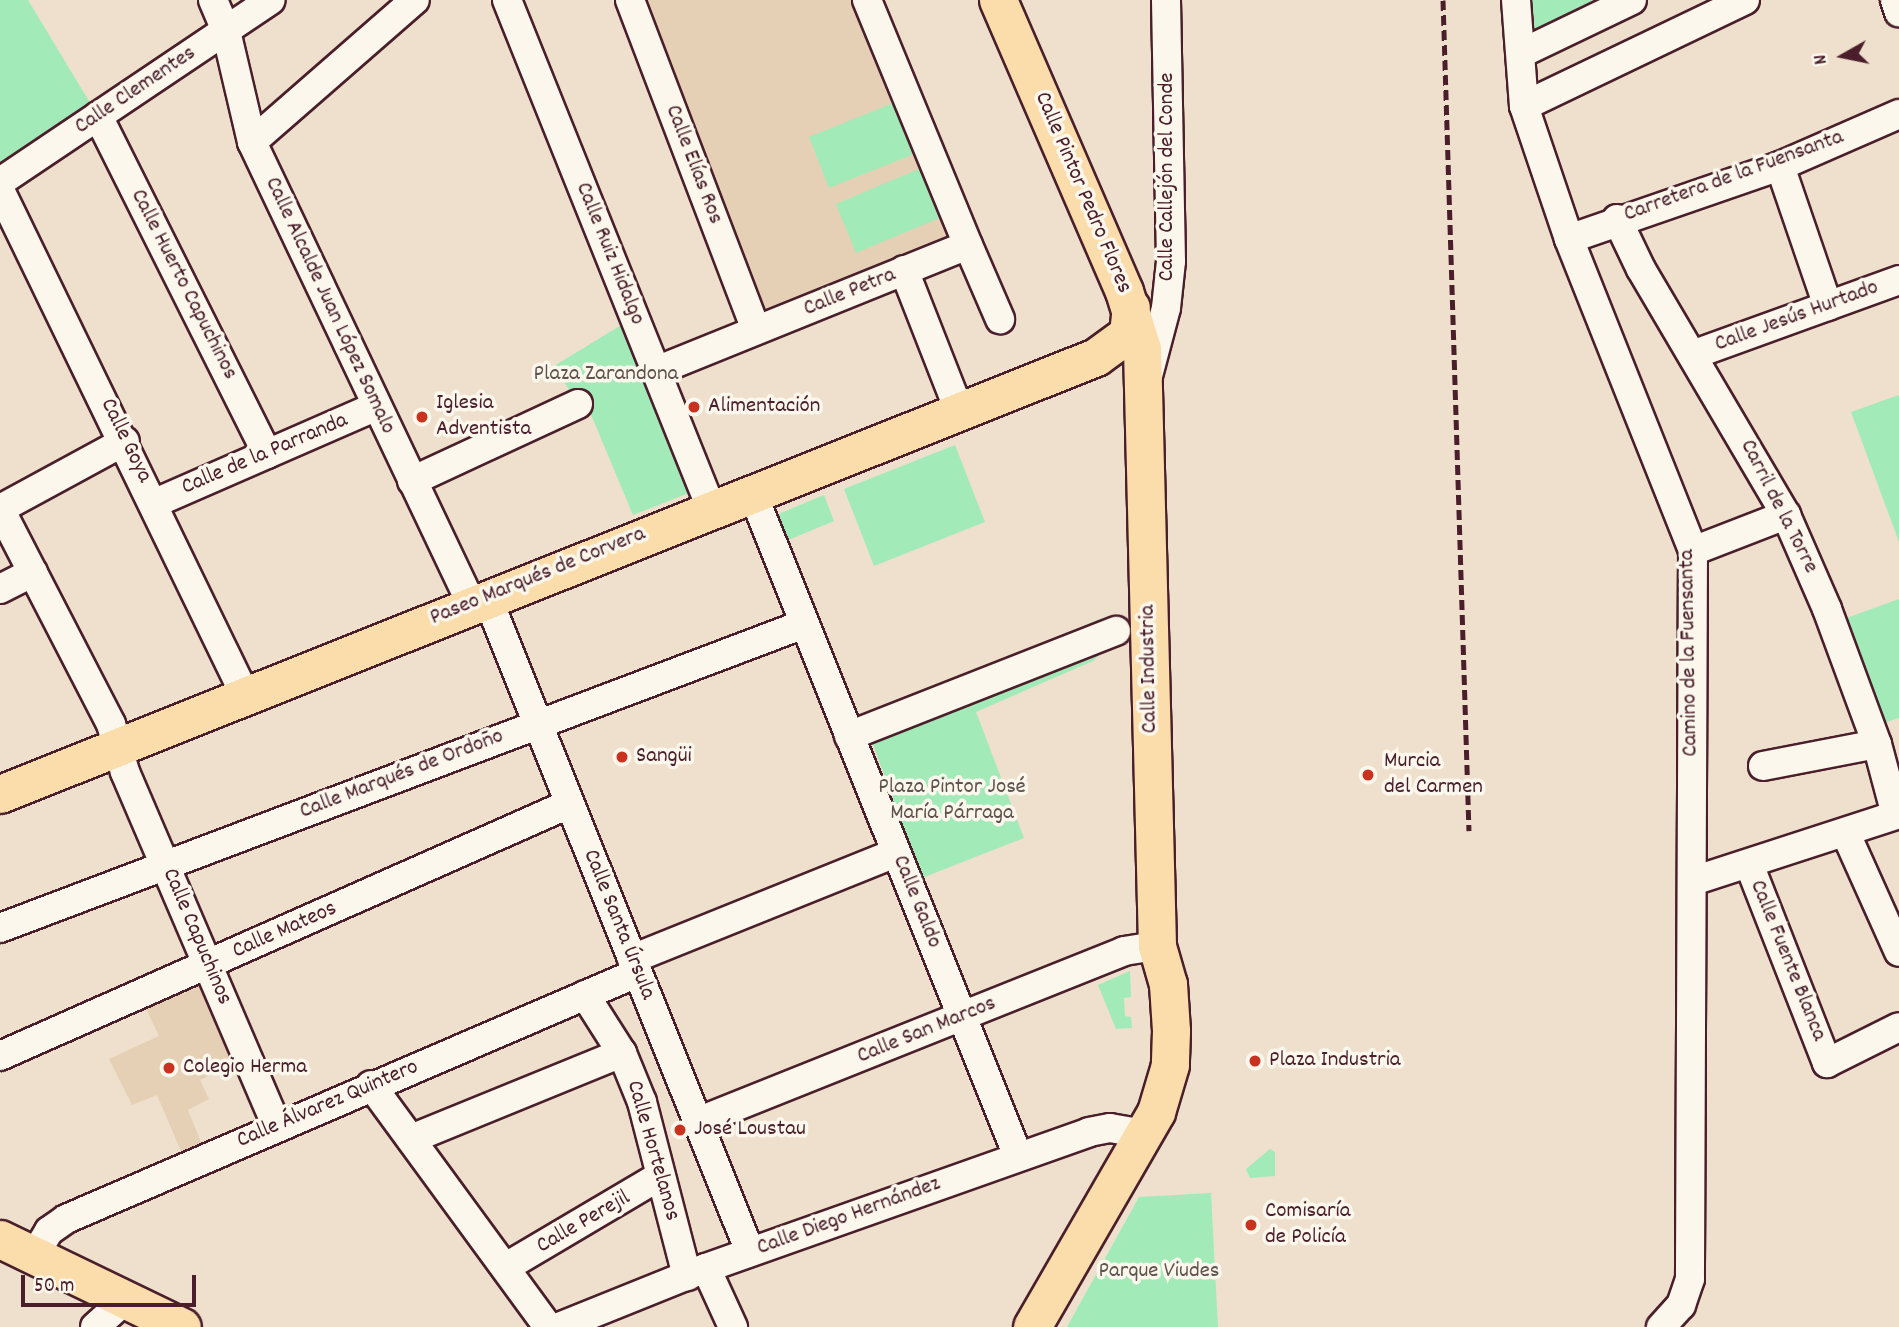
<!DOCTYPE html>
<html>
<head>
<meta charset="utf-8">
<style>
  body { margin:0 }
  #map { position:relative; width:1899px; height:1327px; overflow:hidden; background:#eee0cc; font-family:Dekko,sans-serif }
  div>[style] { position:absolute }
  .built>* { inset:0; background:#e5d0b6 }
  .green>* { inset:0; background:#a2eab8 }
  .roads { filter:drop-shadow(2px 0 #4a1f2b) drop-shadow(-2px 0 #4a1f2b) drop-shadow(0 2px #4a1f2b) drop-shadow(0 -2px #4a1f2b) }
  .minor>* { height:28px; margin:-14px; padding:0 14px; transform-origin:14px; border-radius:14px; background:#fbf7ec }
  .major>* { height:37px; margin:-18.5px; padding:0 18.5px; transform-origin:18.5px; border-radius:18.5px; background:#faddab }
  .rail>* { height:5px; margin-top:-2.5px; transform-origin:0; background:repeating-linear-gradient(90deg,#4a1f2b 0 10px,transparent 0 15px) }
  .dots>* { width:19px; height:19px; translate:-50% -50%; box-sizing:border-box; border:4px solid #fbf7ec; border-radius:50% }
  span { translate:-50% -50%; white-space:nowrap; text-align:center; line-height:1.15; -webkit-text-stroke:7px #fbf7ec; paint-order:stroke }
  .street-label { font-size:23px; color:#4a1f2b }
  .park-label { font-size:23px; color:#60524e }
  .poi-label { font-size:23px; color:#4a1f2b }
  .left { translate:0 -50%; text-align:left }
  .north { position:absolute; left:1808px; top:21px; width:70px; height:70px; -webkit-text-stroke:5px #fbf7ec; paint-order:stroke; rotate:261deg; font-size:19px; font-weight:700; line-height:28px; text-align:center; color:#4a1f2b }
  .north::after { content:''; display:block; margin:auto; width:24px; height:32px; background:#4a1f2b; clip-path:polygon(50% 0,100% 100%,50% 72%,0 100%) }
  .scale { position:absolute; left:21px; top:1275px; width:175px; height:32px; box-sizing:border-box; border:4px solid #4a1f2b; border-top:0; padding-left:9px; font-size:21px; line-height:24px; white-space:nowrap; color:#4a1f2b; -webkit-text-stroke:5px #fbf7ec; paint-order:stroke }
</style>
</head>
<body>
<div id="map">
  <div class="built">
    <i style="clip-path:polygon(630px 0,867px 0,968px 245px,756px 330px)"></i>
    <i style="clip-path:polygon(205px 984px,238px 1061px,200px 1080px,209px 1099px,188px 1110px,203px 1147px,183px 1156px,157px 1095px,132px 1105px,109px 1059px,159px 1036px,146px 1009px)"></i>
  </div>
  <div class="green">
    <i style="clip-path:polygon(0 0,28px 0,98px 116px,0 182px)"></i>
    <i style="clip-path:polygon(1516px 0,1632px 0,1522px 53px)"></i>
    <i style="clip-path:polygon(896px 102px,917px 153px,829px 188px,809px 137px)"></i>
    <i style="clip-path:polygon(921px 168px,942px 217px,856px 253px,836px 204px)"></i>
    <i style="clip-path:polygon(623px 324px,689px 493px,633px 515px,587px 405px,578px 404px,554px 366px)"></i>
    <i style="clip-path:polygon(1899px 395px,1899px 542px,1851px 412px)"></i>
    <i style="clip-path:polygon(955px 445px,985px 522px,874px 566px,844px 489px)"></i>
    <i style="clip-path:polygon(824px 495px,834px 521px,786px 541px,776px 515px)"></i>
    <i style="clip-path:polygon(1899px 599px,1899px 718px,1884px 723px,1844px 619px)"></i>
    <i style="clip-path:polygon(1102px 618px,1103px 651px,1093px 661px,976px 712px,1024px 838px,922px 878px,864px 720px)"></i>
    <i style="clip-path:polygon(1130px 971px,1131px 997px,1124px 998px,1125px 1016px,1131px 1017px,1132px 1028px,1116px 1029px,1098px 985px)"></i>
    <i style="clip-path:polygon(1270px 1149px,1275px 1152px,1275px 1176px,1250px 1178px,1246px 1169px)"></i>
    <i style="clip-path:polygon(1211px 1193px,1218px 1327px,1067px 1327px,1139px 1197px)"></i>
  </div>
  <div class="roads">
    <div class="minor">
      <i style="left:213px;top:0;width:34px;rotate:67deg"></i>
      <i style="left:226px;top:31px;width:114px;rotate:76.8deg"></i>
      <i style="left:252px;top:142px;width:510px;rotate:64.59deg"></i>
      <i style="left:507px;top:0;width:547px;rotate:68.12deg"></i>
      <i style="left:630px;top:0;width:353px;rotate:69.1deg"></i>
      <i style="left:867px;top:0;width:265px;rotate:67.6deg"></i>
      <i style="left:1516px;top:0;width:106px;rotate:85.7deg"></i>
      <i style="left:1524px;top:106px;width:140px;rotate:71.3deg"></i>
      <i style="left:1569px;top:239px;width:336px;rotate:68.3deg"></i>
      <i style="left:1693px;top:551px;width:728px;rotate:90.24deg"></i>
      <i style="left:1690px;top:1279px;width:28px;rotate:109deg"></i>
      <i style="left:1681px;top:1305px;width:30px;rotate:132deg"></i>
      <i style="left:1895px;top:0;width:13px;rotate:72deg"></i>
      <i style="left:1522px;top:53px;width:122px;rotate:-25.7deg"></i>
      <i style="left:1524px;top:106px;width:245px;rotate:-25.6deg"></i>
      <i style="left:98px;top:116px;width:378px;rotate:63.4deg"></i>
      <i style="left:252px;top:142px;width:216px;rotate:-41.1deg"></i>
      <i style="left:1780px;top:166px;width:148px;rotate:71.1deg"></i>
      <i style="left:0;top:182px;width:326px;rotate:-33.9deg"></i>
      <i style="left:0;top:190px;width:561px;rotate:64.12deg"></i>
      <i style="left:1617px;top:219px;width:55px;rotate:64.4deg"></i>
      <i style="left:1641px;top:269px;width:286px;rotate:59.5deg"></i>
      <i style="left:1786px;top:515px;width:103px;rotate:66.4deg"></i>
      <i style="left:1827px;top:609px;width:144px;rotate:69.7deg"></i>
      <i style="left:1877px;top:744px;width:73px;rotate:75deg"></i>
      <i style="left:1569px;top:239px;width:223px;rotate:-19.1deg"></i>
      <i style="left:1780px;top:166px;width:130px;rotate:-23.6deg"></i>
      <i style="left:904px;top:270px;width:150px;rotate:68.6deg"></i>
      <i style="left:1695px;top:354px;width:217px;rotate:-19.9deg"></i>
      <i style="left:656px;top:371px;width:336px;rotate:-22deg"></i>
      <i style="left:968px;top:245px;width:81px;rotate:66.6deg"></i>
      <i style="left:1148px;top:376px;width:70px;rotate:-75.2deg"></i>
      <i style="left:1166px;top:308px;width:47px;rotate:-83.9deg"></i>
      <i style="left:1171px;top:261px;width:261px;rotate:-91.1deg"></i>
      <i style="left:412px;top:481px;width:183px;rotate:-24.9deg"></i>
      <i style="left:752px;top:492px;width:715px;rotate:68.17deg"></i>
      <i style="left:155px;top:503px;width:240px;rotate:-23.6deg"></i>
      <i style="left:0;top:509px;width:242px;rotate:62.7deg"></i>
      <i style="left:111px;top:724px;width:50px;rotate:73.7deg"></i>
      <i style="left:125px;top:772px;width:386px;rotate:66.8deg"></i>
      <i style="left:0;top:509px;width:142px;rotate:-28.5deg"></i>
      <i style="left:1693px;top:551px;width:100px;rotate:-21.2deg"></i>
      <i style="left:0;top:589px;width:37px;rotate:-27deg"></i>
      <i style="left:487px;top:597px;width:706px;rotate:68.12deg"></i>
      <i style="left:849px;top:736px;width:287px;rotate:-21.5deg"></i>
      <i style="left:1763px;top:766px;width:116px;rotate:-10.9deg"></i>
      <i style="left:1846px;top:834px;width:129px;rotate:65.8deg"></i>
      <i style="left:1749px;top:864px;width:214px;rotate:68.6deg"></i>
      <i style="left:1827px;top:1063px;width:80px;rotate:-26.6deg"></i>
      <i style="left:1693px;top:881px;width:217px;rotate:-18deg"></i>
      <i style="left:0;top:928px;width:860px;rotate:-20.71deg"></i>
      <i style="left:632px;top:959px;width:284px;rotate:-21.9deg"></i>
      <i style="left:585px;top:995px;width:69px;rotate:57.5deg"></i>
      <i style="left:622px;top:1053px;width:53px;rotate:67.8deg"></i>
      <i style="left:642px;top:1102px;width:180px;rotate:75.5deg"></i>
      <i style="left:0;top:1056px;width:622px;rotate:-23.89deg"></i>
      <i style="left:371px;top:1085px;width:300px;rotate:53.8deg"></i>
      <i style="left:697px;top:1122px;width:460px;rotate:-21.8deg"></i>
      <i style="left:1124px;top:951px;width:33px;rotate:-9deg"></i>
      <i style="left:411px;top:1139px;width:228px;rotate:-22.2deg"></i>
      <i style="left:34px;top:1256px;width:29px;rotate:-59deg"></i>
      <i style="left:49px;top:1231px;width:21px;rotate:-35deg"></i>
      <i style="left:66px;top:1219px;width:622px;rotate:-23.31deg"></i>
      <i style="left:506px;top:1267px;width:179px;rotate:-30.6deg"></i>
      <i style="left:706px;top:1268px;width:65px;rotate:65.4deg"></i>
      <i style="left:95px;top:1327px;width:40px;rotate:-42deg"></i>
      <i style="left:559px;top:1327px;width:158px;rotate:-21.9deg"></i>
      <i style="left:706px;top:1268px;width:406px;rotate:-19.5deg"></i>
      <i style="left:1089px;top:1132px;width:21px;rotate:-11deg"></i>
      <i style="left:1110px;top:1128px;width:35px;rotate:10deg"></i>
    </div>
    <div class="major">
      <i style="left:998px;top:0;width:317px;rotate:66.6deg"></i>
      <i style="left:1124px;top:291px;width:61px;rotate:72.8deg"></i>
      <i style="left:1142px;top:349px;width:597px;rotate:88.56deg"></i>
      <i style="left:1157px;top:946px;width:40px;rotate:74deg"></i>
      <i style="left:1168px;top:984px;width:47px;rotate:86.3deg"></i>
      <i style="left:1171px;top:1031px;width:34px;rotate:92deg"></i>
      <i style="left:1170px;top:1065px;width:49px;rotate:106.6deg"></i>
      <i style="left:1156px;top:1112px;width:248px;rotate:120deg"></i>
      <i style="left:0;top:794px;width:1180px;rotate:-21.74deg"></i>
      <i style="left:1096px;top:357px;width:39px;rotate:-36deg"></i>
      <i style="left:1128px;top:334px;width:27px;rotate:-84deg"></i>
      <i style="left:0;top:1239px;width:202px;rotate:25.8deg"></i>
    </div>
  </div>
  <div class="rail">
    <i style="left:1443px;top:0;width:831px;rotate:88.21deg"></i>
  </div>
  <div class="dots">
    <i style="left:694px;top:407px;background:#c8321e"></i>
    <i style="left:422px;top:417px;background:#c8321e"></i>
    <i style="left:622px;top:757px;background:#c8321e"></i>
    <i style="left:1368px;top:775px;background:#c8321e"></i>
    <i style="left:1255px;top:1061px;background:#c8321e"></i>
    <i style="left:169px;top:1068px;background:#c8321e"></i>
    <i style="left:680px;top:1130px;background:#c8321e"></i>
    <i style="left:1251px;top:1225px;background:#c8321e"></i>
  </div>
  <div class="street-label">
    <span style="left:136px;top:91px;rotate:-34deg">Calle Clementes</span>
    <span style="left:693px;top:165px;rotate:69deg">Calle Elías Ros</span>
    <span style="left:1168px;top:177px;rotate:-90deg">Calle Callejón del Conde</span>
    <span style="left:1734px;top:177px;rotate:-20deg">Carretera de la Fuensanta</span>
    <span style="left:1082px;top:193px;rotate:67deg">Calle Pintor Pedro Flores</span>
    <span style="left:609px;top:254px;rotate:68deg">Calle Ruiz Hidalgo</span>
    <span style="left:183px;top:285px;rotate:63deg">Calle Huerto Capuchinos</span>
    <span style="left:850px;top:293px;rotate:-22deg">Calle Petra</span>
    <span style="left:329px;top:306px;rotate:65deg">Calle Alcalde Juan López Somalo</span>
    <span style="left:1797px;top:317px;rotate:-20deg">Calle Jesús Hurtado</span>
    <span style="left:125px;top:441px;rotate:64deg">Calle Goya</span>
    <span style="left:265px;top:455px;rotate:-23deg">Calle de la Parranda</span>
    <span style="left:1778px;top:507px;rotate:63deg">Carril de la Torre</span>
    <span style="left:538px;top:577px;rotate:-22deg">Paseo Marqués de Corvera</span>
    <span style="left:1690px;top:653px;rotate:-91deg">Camino de la Fuensanta</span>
    <span style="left:1150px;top:669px;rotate:-91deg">Calle Industria</span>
    <span style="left:402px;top:775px;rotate:-21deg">Calle Marqués de Ordoño</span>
    <span style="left:916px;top:902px;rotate:68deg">Calle Galdo</span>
    <span style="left:618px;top:925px;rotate:68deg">Calle Santa Úrsula</span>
    <span style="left:285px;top:931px;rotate:-24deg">Calle Mateos</span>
    <span style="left:196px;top:937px;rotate:67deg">Calle Capuchinos</span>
    <span style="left:1787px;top:961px;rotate:68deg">Calle Fuente Blanca</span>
    <span style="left:927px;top:1031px;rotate:-22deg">Calle San Marcos</span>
    <span style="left:328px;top:1105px;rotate:-23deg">Calle Álvarez Quintero</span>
    <span style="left:652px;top:1151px;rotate:74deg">Calle Hortelanos</span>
    <span style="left:849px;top:1217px;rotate:-20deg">Calle Diego Hernández</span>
    <span style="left:584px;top:1223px;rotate:-30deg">Calle Perejil</span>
  </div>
  <div class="park-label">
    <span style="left:606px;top:375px">Plaza Zarandona</span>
    <span style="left:952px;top:801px">Plaza Pintor José<br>María Párraga</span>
    <span style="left:1159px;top:1272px">Parque Viudes</span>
  </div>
  <div class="poi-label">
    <span class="left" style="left:436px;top:417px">Iglesia<br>Adventista</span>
    <span class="left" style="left:708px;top:407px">Alimentación</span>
    <span class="left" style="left:636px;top:757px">Sangüi</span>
    <span class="left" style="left:1384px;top:775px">Murcia<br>del Carmen</span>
    <span class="left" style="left:1269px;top:1061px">Plaza Industria</span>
    <span class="left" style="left:183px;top:1068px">Colegio Herma</span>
    <span class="left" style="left:694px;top:1130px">José Loustau</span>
    <span class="left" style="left:1265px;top:1225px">Comisaría<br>de Policía</span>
  </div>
  <div class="north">N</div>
  <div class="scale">50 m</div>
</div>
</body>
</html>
